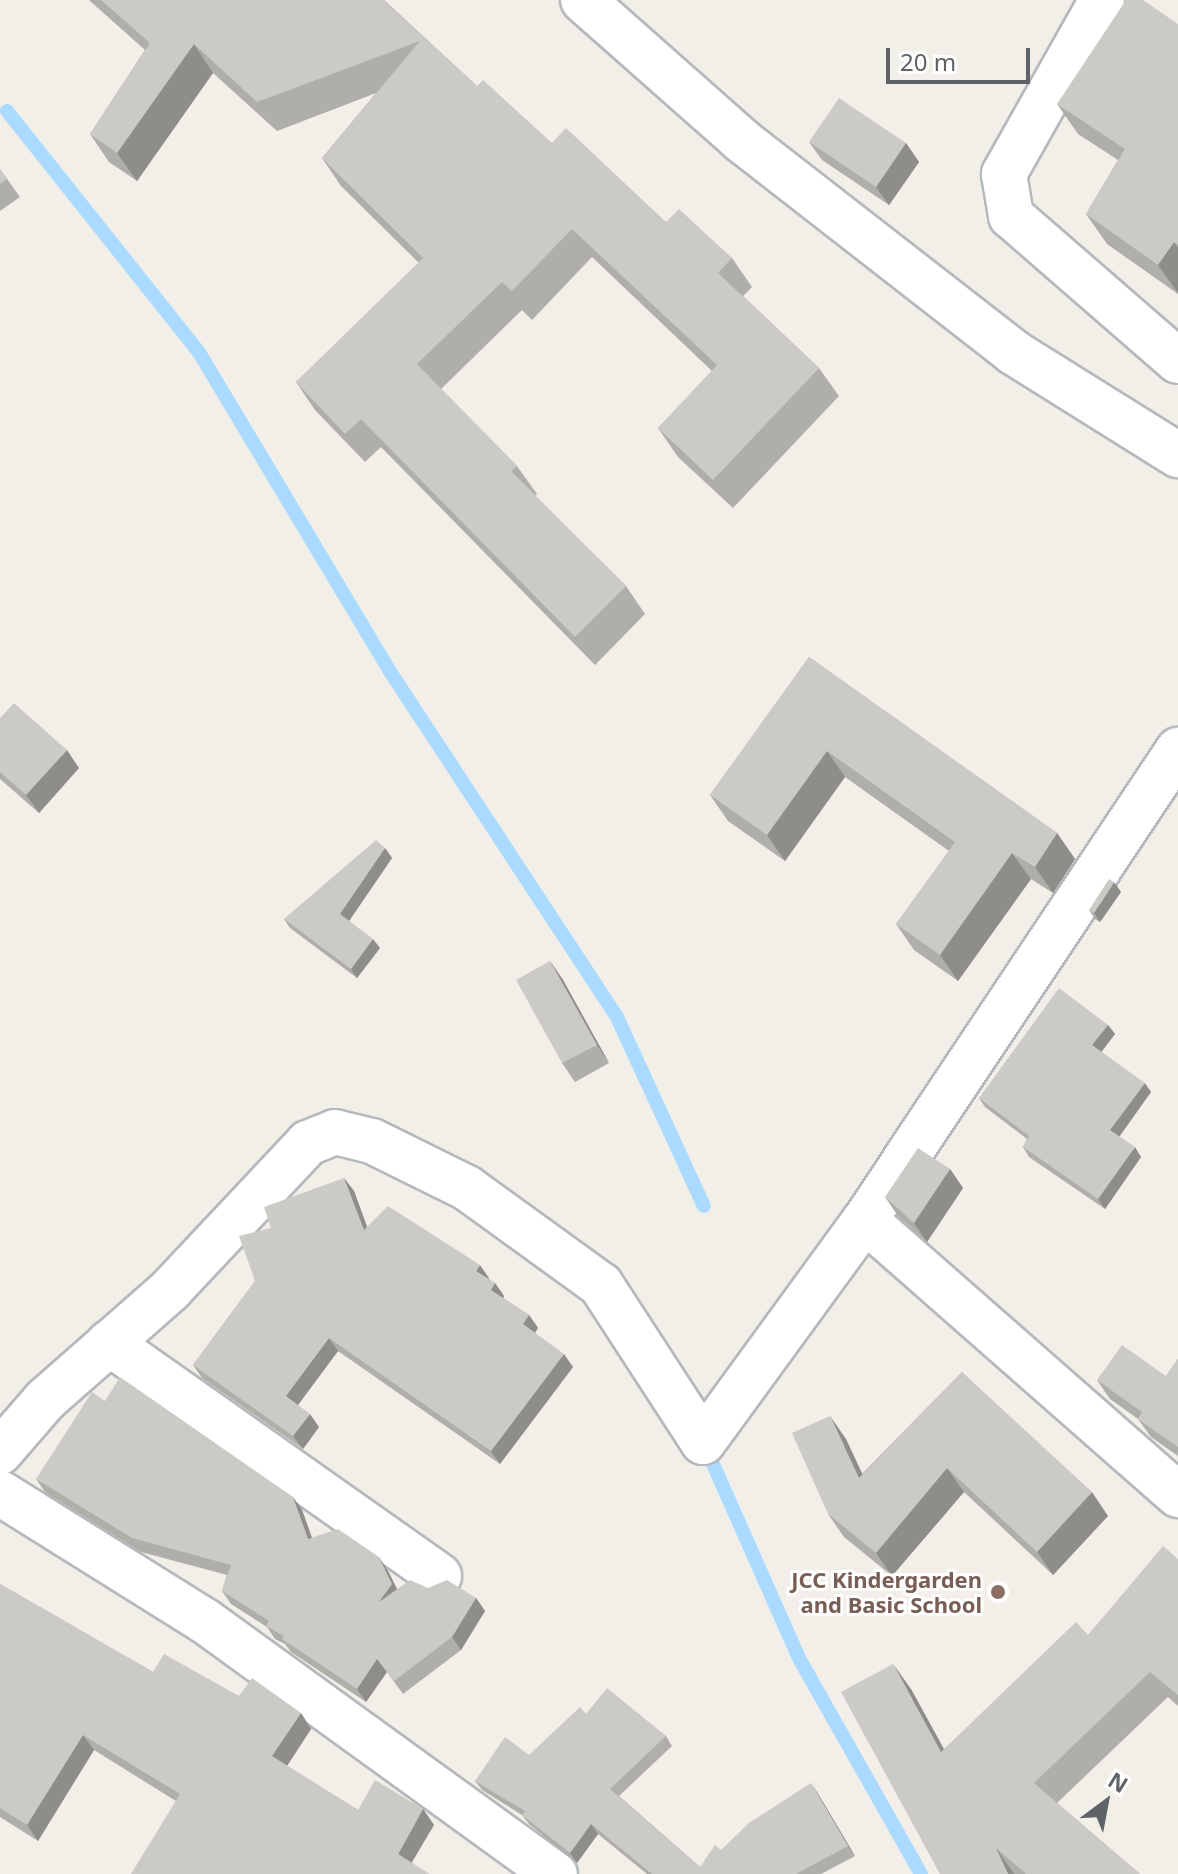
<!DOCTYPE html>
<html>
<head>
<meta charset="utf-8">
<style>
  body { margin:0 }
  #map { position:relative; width:1178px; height:1874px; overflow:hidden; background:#f1efe8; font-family:"Noto Sans",sans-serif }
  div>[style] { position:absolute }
  .stream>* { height:14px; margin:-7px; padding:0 7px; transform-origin:7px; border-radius:7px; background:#aadaff }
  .roads { filter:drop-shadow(2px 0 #b5b8bc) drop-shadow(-2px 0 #b5b8bc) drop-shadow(0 2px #b5b8bc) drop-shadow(0 -2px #b5b8bc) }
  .minor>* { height:44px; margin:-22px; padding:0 22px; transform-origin:22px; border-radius:22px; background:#fff }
  .wall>* { inset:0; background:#afaea9 }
  .shaded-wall>* { inset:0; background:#8f8d8a }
  .building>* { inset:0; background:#cccac5 }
  .dots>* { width:22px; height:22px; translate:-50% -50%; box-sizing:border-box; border:4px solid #fff; border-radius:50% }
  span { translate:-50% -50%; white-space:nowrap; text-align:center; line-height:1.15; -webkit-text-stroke:6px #fff; paint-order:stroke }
  .education-label { font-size:22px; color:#785e54; font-weight:700 }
  .right { translate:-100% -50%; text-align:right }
  .north { position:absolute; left:1066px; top:1762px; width:80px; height:80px; -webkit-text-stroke:6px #fff; paint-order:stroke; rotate:32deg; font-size:22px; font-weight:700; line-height:32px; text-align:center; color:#5f6368 }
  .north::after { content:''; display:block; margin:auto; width:28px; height:36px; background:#5f6368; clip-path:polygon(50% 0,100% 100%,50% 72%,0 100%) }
  .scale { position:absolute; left:886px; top:48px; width:144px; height:36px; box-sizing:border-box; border:4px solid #5f6368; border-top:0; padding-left:10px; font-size:24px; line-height:28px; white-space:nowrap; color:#5f6368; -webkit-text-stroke:6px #fff; paint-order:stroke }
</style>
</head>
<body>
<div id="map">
  <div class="stream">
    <i style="left:7px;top:111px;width:310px;rotate:51.5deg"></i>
    <i style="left:200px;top:354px;width:368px;rotate:59.1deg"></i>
    <i style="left:389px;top:670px;width:413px;rotate:56.7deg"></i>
    <i style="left:616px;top:1015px;width:210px;rotate:65.3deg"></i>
    <i style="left:705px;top:1446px;width:234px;rotate:66.1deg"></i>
    <i style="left:800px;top:1660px;width:246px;rotate:60.5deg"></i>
  </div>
  <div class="roads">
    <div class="minor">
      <i style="left:583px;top:0;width:211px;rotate:41.5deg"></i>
      <i style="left:741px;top:140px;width:345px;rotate:37.9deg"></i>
      <i style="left:1013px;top:352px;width:195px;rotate:32deg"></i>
      <i style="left:1102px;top:0;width:200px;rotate:119.4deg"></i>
      <i style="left:1004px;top:174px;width:43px;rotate:80.5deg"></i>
      <i style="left:1011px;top:216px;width:221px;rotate:41deg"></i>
      <i style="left:865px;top:1220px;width:417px;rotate:41.3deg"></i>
      <i style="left:109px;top:1343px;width:404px;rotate:35.2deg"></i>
      <i style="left:0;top:1452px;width:69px;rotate:-49.1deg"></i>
      <i style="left:45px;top:1400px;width:167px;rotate:-41.3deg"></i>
      <i style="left:170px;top:1290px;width:202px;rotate:-46.8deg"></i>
      <i style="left:308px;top:1143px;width:29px;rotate:-22deg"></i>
      <i style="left:335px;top:1132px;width:38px;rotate:14deg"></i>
      <i style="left:372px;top:1141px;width:106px;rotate:26.3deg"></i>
      <i style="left:467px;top:1188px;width:165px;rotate:35.9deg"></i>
      <i style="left:601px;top:1285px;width:187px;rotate:57deg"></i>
      <i style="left:703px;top:1442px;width:275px;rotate:-53.9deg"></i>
      <i style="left:865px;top:1220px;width:565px;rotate:-56.34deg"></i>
      <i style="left:0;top:1493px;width:242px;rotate:32deg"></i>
      <i style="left:205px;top:1621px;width:432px;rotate:35.9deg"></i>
    </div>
  </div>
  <div class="wall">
    <i style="clip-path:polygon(89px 0,384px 0,477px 86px,552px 143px,666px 222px,732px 258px,752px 287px,743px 296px,819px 368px,839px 396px,733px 508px,678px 457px,658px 428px,712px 371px,592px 257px,532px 320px,522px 310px,441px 389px,517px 466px,537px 494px,535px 496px,626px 586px,645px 614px,595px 665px,381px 447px,365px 462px,315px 410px,296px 382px,419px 263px,341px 186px,322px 158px,376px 93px,277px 131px,213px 73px,137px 181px,109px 162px,90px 134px,145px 50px)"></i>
    <i style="clip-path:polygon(1178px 24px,1178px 294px,1107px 244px,1086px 214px,1118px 160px,1078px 134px,1057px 104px)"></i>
    <i style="clip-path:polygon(809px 142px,906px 143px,919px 162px,889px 205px,822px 160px)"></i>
    <i style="clip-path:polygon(0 169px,20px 197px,0 211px)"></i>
    <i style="clip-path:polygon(809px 657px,1057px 833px,1075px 859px,1053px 893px,1031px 879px,958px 981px,914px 950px,896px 924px,949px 851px,845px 777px,785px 861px,728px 821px,710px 795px)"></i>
    <i style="clip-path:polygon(0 718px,79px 768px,39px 813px,0 779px)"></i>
    <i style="clip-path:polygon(385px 848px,392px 858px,349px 921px,380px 948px,357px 978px,290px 928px,284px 919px)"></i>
    <i style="clip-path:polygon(1121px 892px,1100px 922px,1095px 919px,1089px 910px)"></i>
    <i style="clip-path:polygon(550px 961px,563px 980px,609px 1063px,575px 1082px,562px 1063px)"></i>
    <i style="clip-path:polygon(1108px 1025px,1115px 1034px,1101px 1052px,1151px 1092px,1119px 1136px,1141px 1157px,1105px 1209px,1029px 1157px,1023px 1147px,1027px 1139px,985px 1107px,979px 1098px)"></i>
    <i style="clip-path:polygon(950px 1169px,963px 1188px,927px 1242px,898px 1216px,885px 1197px)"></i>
    <i style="clip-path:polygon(344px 1178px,354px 1191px,367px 1227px,489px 1278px,488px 1279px,495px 1283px,504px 1296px,503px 1298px,529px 1315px,538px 1328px,535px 1333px,573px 1367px,500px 1464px,338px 1351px,298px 1405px,319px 1427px,303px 1449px,202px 1378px,193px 1365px,255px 1281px,271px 1228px)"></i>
    <i style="clip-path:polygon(1178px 1359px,1178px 1456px,1151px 1437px,1138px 1419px,1110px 1399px,1097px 1380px,1166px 1376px)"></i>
    <i style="clip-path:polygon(962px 1372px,1108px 1516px,1053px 1575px,964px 1492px,892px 1576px,844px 1537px,828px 1514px,846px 1439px,862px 1474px)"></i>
    <i style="clip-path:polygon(105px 1401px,293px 1497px,302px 1510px,312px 1538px,388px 1571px,397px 1589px,428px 1588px,476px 1598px,485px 1611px,461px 1650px,403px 1694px,387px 1672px,366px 1702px,291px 1652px,285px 1644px,275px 1639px,267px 1627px,231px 1604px,222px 1591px,227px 1575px,141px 1552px,45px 1492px,36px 1479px)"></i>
    <i style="clip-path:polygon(1178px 1559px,1178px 1706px,1168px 1697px,1057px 1803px,1140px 1874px,940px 1874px,911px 1689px,944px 1749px,1088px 1635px)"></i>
    <i style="clip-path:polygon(0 1584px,153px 1672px,301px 1713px,311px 1729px,287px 1766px,358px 1810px,423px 1809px,434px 1825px,176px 1801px,94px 1750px,38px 1841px,0 1817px)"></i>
    <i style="clip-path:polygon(586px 1714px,666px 1736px,672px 1746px,619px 1796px,700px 1867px,721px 1850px,817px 1792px,855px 1856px,821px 1874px,647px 1874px,598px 1834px,577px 1863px,529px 1824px,522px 1815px,482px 1790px,475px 1781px,529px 1755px)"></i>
  </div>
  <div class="shaded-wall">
    <i style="clip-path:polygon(194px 44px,213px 73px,137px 181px,117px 153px)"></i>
    <i style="clip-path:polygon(906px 143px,919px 162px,889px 205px,876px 187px)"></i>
    <i style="clip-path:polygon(1174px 242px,1178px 248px,1178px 293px,1158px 265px)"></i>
    <i style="clip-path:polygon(67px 750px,79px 768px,39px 813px,26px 795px)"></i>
    <i style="clip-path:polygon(827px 751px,845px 777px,785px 861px,767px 835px)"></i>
    <i style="clip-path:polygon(1057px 833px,1075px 859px,1053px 893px,1035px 867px)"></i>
    <i style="clip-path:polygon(385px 848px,392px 858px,347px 924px,340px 914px)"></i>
    <i style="clip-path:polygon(1012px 853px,1031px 879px,958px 981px,940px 955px)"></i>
    <i style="clip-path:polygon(1114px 882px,1121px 892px,1100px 922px,1094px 913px)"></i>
    <i style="clip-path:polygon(373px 939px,380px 948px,357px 978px,351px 969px)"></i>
    <i style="clip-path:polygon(550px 961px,563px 980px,609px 1063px,597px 1045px)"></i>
    <i style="clip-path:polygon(1108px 1025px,1115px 1034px,1099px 1055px,1092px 1045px)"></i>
    <i style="clip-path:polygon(1145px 1083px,1151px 1092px,1117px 1140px,1110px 1130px)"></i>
    <i style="clip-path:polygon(1135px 1147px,1141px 1157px,1105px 1209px,1098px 1199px)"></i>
    <i style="clip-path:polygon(950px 1169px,963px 1188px,927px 1242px,914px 1223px)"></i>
    <i style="clip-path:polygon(344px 1178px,354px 1191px,373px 1243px,364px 1230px)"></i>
    <i style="clip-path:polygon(480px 1265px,489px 1278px,485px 1284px,476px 1271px)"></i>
    <i style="clip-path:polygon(495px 1283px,504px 1296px,500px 1303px,491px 1290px)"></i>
    <i style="clip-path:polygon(529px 1315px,538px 1328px,532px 1337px,523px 1324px)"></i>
    <i style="clip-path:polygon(329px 1338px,338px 1351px,295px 1409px,286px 1396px)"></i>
    <i style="clip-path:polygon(564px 1354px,573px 1367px,500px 1464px,491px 1451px)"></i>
    <i style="clip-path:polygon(310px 1414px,319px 1427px,303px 1449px,293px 1436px)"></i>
    <i style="clip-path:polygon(830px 1416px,846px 1439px,875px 1501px,859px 1478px)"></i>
    <i style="clip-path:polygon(947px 1468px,964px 1492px,892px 1576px,876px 1553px)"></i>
    <i style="clip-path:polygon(1092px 1492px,1108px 1516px,1053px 1575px,1037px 1552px)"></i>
    <i style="clip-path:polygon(293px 1497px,302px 1510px,317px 1552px,308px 1539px)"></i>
    <i style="clip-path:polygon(379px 1557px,388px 1571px,401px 1597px,379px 1602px)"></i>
    <i style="clip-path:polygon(476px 1598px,485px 1611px,461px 1650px,452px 1637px)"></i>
    <i style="clip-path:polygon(377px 1659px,387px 1672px,366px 1702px,357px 1689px)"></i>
    <i style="clip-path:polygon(893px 1664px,911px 1689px,959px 1777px,941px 1752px)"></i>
    <i style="clip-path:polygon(301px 1713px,311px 1729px,283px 1772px,272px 1756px)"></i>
    <i style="clip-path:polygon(83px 1735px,94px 1750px,38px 1841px,27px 1825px)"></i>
    <i style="clip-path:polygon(811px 1783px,817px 1792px,855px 1856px,848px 1846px)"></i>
    <i style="clip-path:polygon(423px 1809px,434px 1825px,408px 1869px,398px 1854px)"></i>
    <i style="clip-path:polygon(591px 1824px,598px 1834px,577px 1863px,570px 1853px)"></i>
    <i style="clip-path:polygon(996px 1848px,1014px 1874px,1008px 1874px)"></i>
  </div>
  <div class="building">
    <i style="clip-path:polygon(101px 0,383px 0,477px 86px,483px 80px,552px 143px,566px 128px,666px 222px,679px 209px,732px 258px,718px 273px,819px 368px,713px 480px,658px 428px,717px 365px,572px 229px,512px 291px,502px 282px,417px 364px,517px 466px,511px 471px,626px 586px,575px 637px,361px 419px,345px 434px,296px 382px,423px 258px,322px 158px,420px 41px,257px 102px,194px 44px,117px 153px,90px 134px,150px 43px)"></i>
    <i style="clip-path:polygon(1126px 0,1143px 0,1178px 24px,1178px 245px,1174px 242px,1158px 265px,1086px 214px,1125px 149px,1057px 104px)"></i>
    <i style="clip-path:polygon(839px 98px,906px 143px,876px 187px,809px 142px)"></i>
    <i style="clip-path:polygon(0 169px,7px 179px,0 184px)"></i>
    <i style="clip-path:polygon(809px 657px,1057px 833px,1035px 867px,1012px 853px,940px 955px,896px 924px,955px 842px,827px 751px,767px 835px,710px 795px)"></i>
    <i style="clip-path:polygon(14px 703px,67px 750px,26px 795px,0 772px,0 718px)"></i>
    <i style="clip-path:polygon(376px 840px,385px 848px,340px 914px,373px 939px,351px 969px,284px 919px)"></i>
    <i style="clip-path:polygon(1109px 879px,1114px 882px,1094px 913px,1089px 910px)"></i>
    <i style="clip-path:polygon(550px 961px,597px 1045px,562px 1063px,516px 980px)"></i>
    <i style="clip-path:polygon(1059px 988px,1108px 1025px,1092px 1045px,1145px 1083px,1110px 1130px,1135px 1147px,1098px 1199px,1023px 1147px,1029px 1136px,979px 1098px)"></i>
    <i style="clip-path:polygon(918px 1148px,950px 1169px,914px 1223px,885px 1197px)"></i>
    <i style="clip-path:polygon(344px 1178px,364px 1230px,388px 1206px,480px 1265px,476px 1271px,495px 1283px,491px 1290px,529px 1315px,523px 1324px,564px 1354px,491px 1451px,329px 1338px,286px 1396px,310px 1414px,293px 1436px,193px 1365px,255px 1281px,239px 1236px,271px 1228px,264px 1207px)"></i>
    <i style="clip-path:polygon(1122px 1345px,1166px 1376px,1178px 1359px,1178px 1447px,1138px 1419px,1142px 1412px,1097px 1380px)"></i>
    <i style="clip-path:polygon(962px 1372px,1092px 1492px,1037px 1552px,947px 1468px,876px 1553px,828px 1514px,792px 1433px,830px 1416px,859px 1478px)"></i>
    <i style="clip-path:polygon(120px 1377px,293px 1497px,308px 1539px,338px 1529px,379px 1557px,392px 1584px,379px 1602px,410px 1580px,428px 1588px,447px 1580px,476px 1598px,452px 1637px,394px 1681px,377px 1659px,357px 1689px,282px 1639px,284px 1636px,266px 1626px,269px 1621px,222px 1591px,231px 1565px,132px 1538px,36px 1479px,92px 1392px,105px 1401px)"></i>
    <i style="clip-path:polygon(1163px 1546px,1178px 1559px,1178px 1695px,1150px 1672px,1034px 1783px,1140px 1874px,1026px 1874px,996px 1848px,1008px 1874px,940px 1874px,841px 1692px,893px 1664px,941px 1752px,1076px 1622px,1088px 1635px)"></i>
    <i style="clip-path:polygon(0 1584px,153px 1672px,164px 1654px,239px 1696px,252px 1678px,301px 1713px,272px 1756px,358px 1810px,375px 1780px,423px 1809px,398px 1854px,430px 1874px,131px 1874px,180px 1794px,83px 1735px,27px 1825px,0 1808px)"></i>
    <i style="clip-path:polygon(607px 1688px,666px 1736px,610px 1789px,700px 1867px,715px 1845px,721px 1850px,749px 1823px,811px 1783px,848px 1846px,796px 1874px,652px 1874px,591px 1824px,570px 1853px,522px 1815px,525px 1811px,475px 1781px,505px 1737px,529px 1755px,580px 1707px,586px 1714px)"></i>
  </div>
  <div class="dots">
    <i style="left:998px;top:1592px;background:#8d6e63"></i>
  </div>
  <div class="education-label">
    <span class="right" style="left:982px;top:1592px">JCC Kindergarden<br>and Basic School</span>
  </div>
  <div class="north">N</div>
  <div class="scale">20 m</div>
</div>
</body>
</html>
